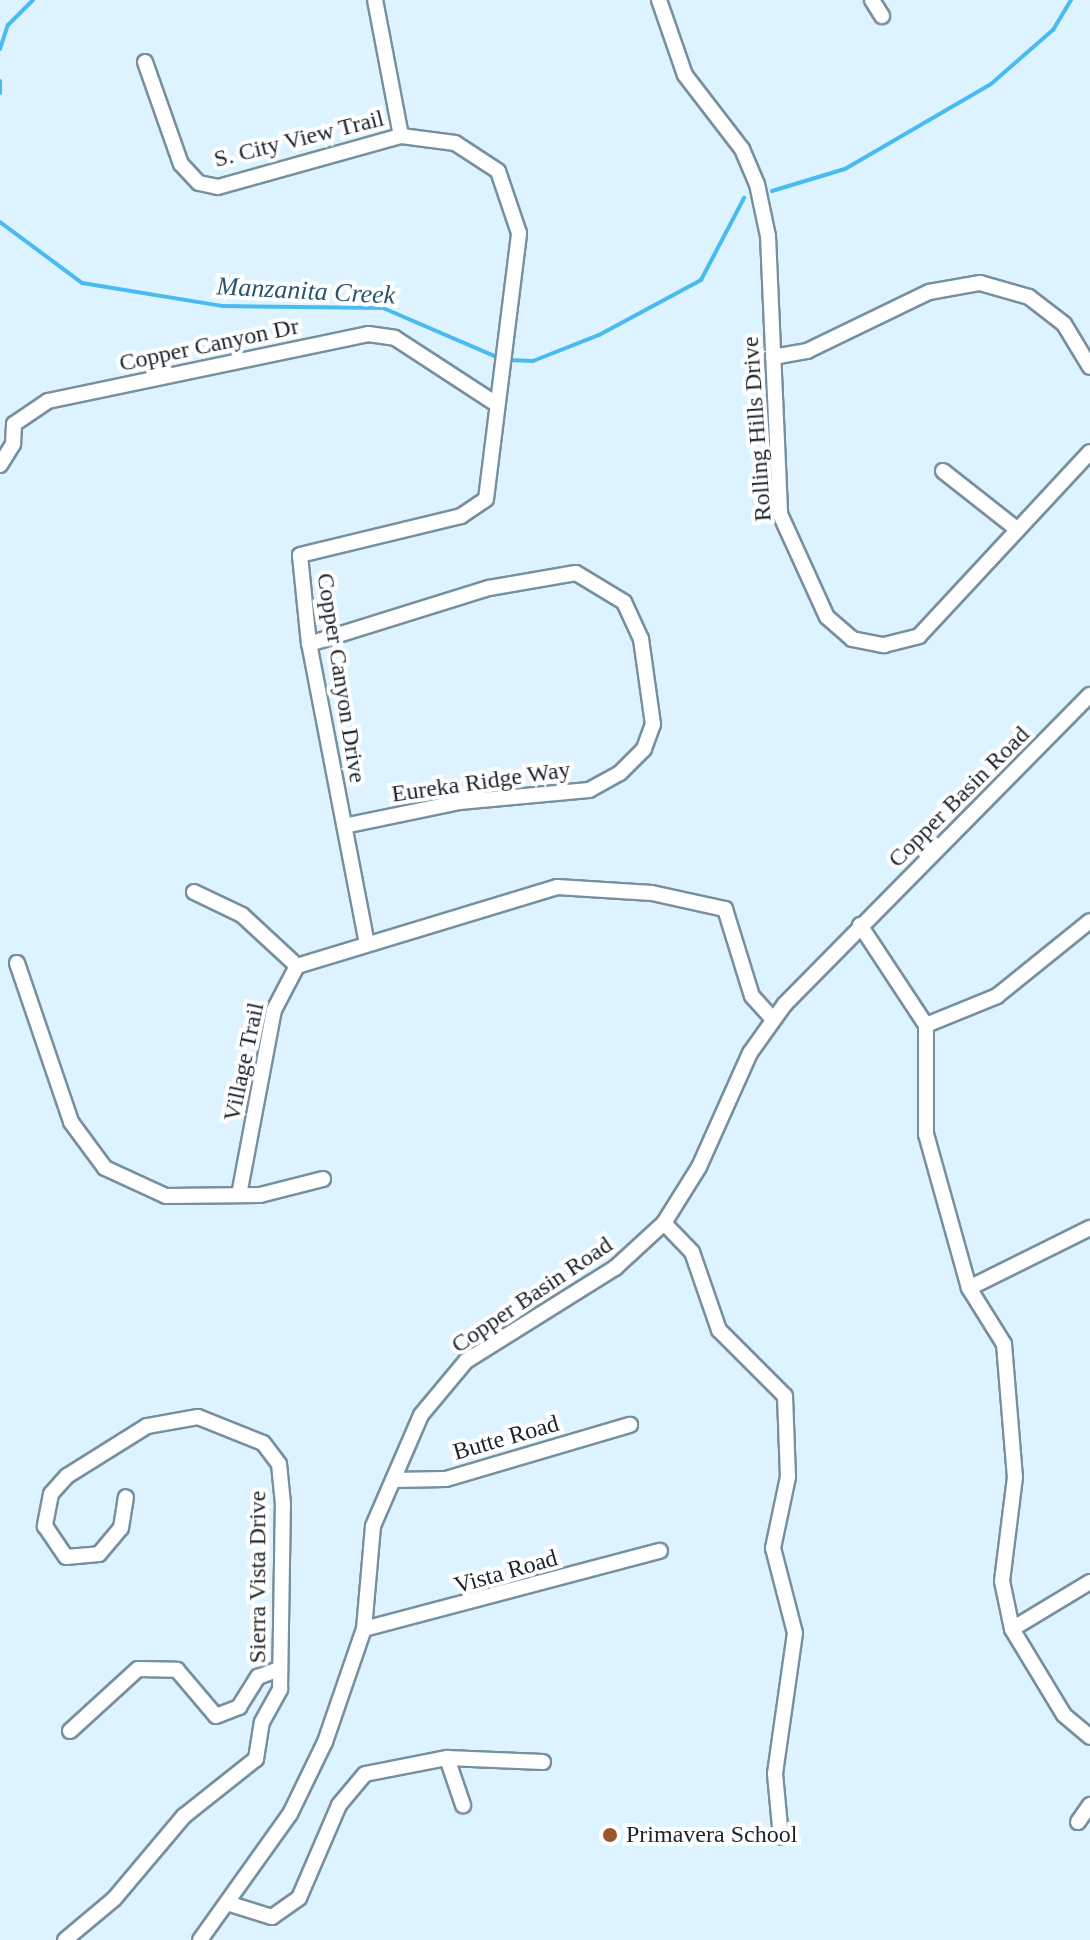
<!DOCTYPE html>
<html>
<head>
<meta charset="utf-8">
<style>
  body { margin:0 }
  #map { position:relative; width:1090px; height:1940px; overflow:hidden; background:#ddf3ff; font-family:"Times New Roman",serif }
  div>[style] { position:absolute }
  .stream>* { height:4px; margin:-2px; padding:0 2px; transform-origin:2px; border-radius:2px; background:#49bbf0 }
  .roads { filter:drop-shadow(2px 0 #78909e) drop-shadow(-2px 0 #78909e) drop-shadow(0 2px #78909e) drop-shadow(0 -2px #78909e) }
  .minor>* { height:14px; margin:-7px; padding:0 7px; transform-origin:7px; border-radius:7px; background:#fff }
  .dots>* { width:22px; height:22px; translate:-50% -50%; box-sizing:border-box; border:4px solid #fff; border-radius:50% }
  span { translate:-50% -50%; white-space:nowrap; text-align:center; line-height:1.15; -webkit-text-stroke:8px #fff; paint-order:stroke }
  .street-label { font-size:24px; color:#1a242a }
  .poi-label { font-size:24px; color:#1a242a }
  .left { translate:0 -50%; text-align:left }
  .water-label { font-size:26px; color:#28566c; font-style:italic }
</style>
</head>
<body>
<div id="map">
  <div class="stream">
    <i style="left:0;top:49px;width:25px;rotate:-72deg"></i>
    <i style="left:8px;top:25px;width:35px;rotate:-45deg"></i>
    <i style="left:0;top:81px;width:12px;rotate:90deg"></i>
    <i style="left:772px;top:191px;width:76px;rotate:-16.8deg"></i>
    <i style="left:845px;top:169px;width:169px;rotate:-30.2deg"></i>
    <i style="left:991px;top:84px;width:82px;rotate:-41.1deg"></i>
    <i style="left:1053px;top:30px;width:35px;rotate:-59deg"></i>
    <i style="left:0;top:222px;width:102px;rotate:36.6deg"></i>
    <i style="left:82px;top:283px;width:143px;rotate:9.3deg"></i>
    <i style="left:223px;top:306px;width:160px;rotate:0.7deg"></i>
    <i style="left:383px;top:308px;width:126px;rotate:23.3deg"></i>
    <i style="left:507px;top:360px;width:26px;rotate:2deg"></i>
    <i style="left:533px;top:361px;width:71px;rotate:-21.5deg"></i>
    <i style="left:599px;top:335px;width:116px;rotate:-28.3deg"></i>
    <i style="left:701px;top:280px;width:93px;rotate:-62.3deg"></i>
  </div>
  <div class="roads">
    <div class="minor">
      <i style="left:659px;top:0;width:79px;rotate:70.9deg"></i>
      <i style="left:685px;top:75px;width:93px;rotate:52.4deg"></i>
      <i style="left:742px;top:149px;width:38px;rotate:67deg"></i>
      <i style="left:757px;top:184px;width:53px;rotate:78.1deg"></i>
      <i style="left:768px;top:236px;width:278px;rotate:87.5deg"></i>
      <i style="left:780px;top:514px;width:113px;rotate:65.5deg"></i>
      <i style="left:827px;top:617px;width:33px;rotate:41deg"></i>
      <i style="left:852px;top:639px;width:33px;rotate:11deg"></i>
      <i style="left:884px;top:645px;width:36px;rotate:-14deg"></i>
      <i style="left:919px;top:636px;width:251px;rotate:-47.1deg"></i>
      <i style="left:872px;top:0;width:19px;rotate:58deg"></i>
      <i style="left:145px;top:62px;width:108px;rotate:70.6deg"></i>
      <i style="left:181px;top:164px;width:26px;rotate:47deg"></i>
      <i style="left:199px;top:183px;width:19px;rotate:12deg"></i>
      <i style="left:218px;top:187px;width:190px;rotate:-15.6deg"></i>
      <i style="left:773px;top:357px;width:35px;rotate:-10deg"></i>
      <i style="left:807px;top:351px;width:136px;rotate:-25.8deg"></i>
      <i style="left:929px;top:292px;width:52px;rotate:-10deg"></i>
      <i style="left:980px;top:283px;width:51px;rotate:15.9deg"></i>
      <i style="left:1029px;top:297px;width:44px;rotate:37.6deg"></i>
      <i style="left:1064px;top:324px;width:50px;rotate:58.8deg"></i>
      <i style="left:0;top:465px;width:25px;rotate:-58deg"></i>
      <i style="left:13px;top:444px;width:20px;rotate:-87deg"></i>
      <i style="left:14px;top:424px;width:41px;rotate:-34.1deg"></i>
      <i style="left:48px;top:401px;width:327px;rotate:-11.8deg"></i>
      <i style="left:368px;top:334px;width:27px;rotate:8deg"></i>
      <i style="left:395px;top:338px;width:117px;rotate:33.1deg"></i>
      <i style="left:943px;top:471px;width:95px;rotate:38.2deg"></i>
      <i style="left:309px;top:644px;width:189px;rotate:-17.3deg"></i>
      <i style="left:489px;top:588px;width:88px;rotate:-9.8deg"></i>
      <i style="left:576px;top:573px;width:56px;rotate:31.1deg"></i>
      <i style="left:624px;top:602px;width:41px;rotate:65.3deg"></i>
      <i style="left:641px;top:639px;width:86px;rotate:82deg"></i>
      <i style="left:653px;top:724px;width:27px;rotate:110deg"></i>
      <i style="left:644px;top:749px;width:34px;rotate:135deg"></i>
      <i style="left:620px;top:773px;width:35px;rotate:151deg"></i>
      <i style="left:589px;top:790px;width:130px;rotate:174.7deg"></i>
      <i style="left:460px;top:802px;width:118px;rotate:168.3deg"></i>
      <i style="left:194px;top:892px;width:53px;rotate:25.6deg"></i>
      <i style="left:242px;top:915px;width:75px;rotate:42.8deg"></i>
      <i style="left:860px;top:925px;width:120px;rotate:56.6deg"></i>
      <i style="left:926px;top:1025px;width:109px;rotate:90deg"></i>
      <i style="left:926px;top:1134px;width:160px;rotate:74.4deg"></i>
      <i style="left:969px;top:1288px;width:66px;rotate:58deg"></i>
      <i style="left:1004px;top:1344px;width:133px;rotate:85.3deg"></i>
      <i style="left:1015px;top:1477px;width:105px;rotate:97.1deg"></i>
      <i style="left:1002px;top:1581px;width:49px;rotate:78.2deg"></i>
      <i style="left:1012px;top:1629px;width:100px;rotate:58.8deg"></i>
      <i style="left:1064px;top:1715px;width:34px;rotate:40deg"></i>
      <i style="left:367px;top:944px;width:306px;rotate:-100.9deg"></i>
      <i style="left:309px;top:644px;width:89px;rotate:-95.8deg"></i>
      <i style="left:300px;top:555px;width:166px;rotate:-13.6deg"></i>
      <i style="left:461px;top:516px;width:30px;rotate:-34deg"></i>
      <i style="left:486px;top:499px;width:268px;rotate:-82.9deg"></i>
      <i style="left:519px;top:233px;width:65px;rotate:-108.7deg"></i>
      <i style="left:498px;top:171px;width:51px;rotate:-146.9deg"></i>
      <i style="left:455px;top:143px;width:54px;rotate:-172.6deg"></i>
      <i style="left:401px;top:136px;width:138px;rotate:-100.8deg"></i>
      <i style="left:17px;top:963px;width:168px;rotate:71.2deg"></i>
      <i style="left:71px;top:1122px;width:57px;rotate:53.5deg"></i>
      <i style="left:105px;top:1168px;width:67px;rotate:24.7deg"></i>
      <i style="left:166px;top:1196px;width:94px;rotate:-0.6deg"></i>
      <i style="left:260px;top:1195px;width:65px;rotate:-14.3deg"></i>
      <i style="left:926px;top:1025px;width:77px;rotate:-22.2deg"></i>
      <i style="left:997px;top:996px;width:119px;rotate:-38.9deg"></i>
      <i style="left:239px;top:1195px;width:188px;rotate:-79.3deg"></i>
      <i style="left:274px;top:1010px;width:50px;rotate:-62.4deg"></i>
      <i style="left:297px;top:966px;width:272px;rotate:-16.9deg"></i>
      <i style="left:557px;top:887px;width:95px;rotate:3.6deg"></i>
      <i style="left:652px;top:893px;width:75px;rotate:12.4deg"></i>
      <i style="left:725px;top:909px;width:91px;rotate:72.8deg"></i>
      <i style="left:752px;top:996px;width:31px;rotate:48deg"></i>
      <i style="left:664px;top:1223px;width:40px;rotate:46deg"></i>
      <i style="left:692px;top:1252px;width:83px;rotate:70.9deg"></i>
      <i style="left:719px;top:1330px;width:93px;rotate:45deg"></i>
      <i style="left:785px;top:1396px;width:81px;rotate:87.9deg"></i>
      <i style="left:788px;top:1477px;width:73px;rotate:101.9deg"></i>
      <i style="left:773px;top:1548px;width:88px;rotate:75.5deg"></i>
      <i style="left:795px;top:1633px;width:142px;rotate:98.1deg"></i>
      <i style="left:775px;top:1774px;width:63px;rotate:84.6deg"></i>
      <i style="left:969px;top:1288px;width:135px;rotate:-26.4deg"></i>
      <i style="left:393px;top:1480px;width:53px;rotate:-1.1deg"></i>
      <i style="left:446px;top:1479px;width:192px;rotate:-16.4deg"></i>
      <i style="left:364px;top:1629px;width:306px;rotate:-14.8deg"></i>
      <i style="left:1012px;top:1629px;width:91px;rotate:-31.1deg"></i>
      <i style="left:70px;top:1731px;width:92px;rotate:-42.4deg"></i>
      <i style="left:138px;top:1669px;width:39px;rotate:1deg"></i>
      <i style="left:177px;top:1670px;width:60px;rotate:49.7deg"></i>
      <i style="left:216px;top:1716px;width:25px;rotate:-21deg"></i>
      <i style="left:239px;top:1707px;width:36px;rotate:-58deg"></i>
      <i style="left:258px;top:1677px;width:22px;rotate:-21deg"></i>
      <i style="left:447px;top:1758px;width:50px;rotate:71.2deg"></i>
      <i style="left:1078px;top:1822px;width:21px;rotate:-55deg"></i>
      <i style="left:227px;top:1903px;width:47px;rotate:17.3deg"></i>
      <i style="left:272px;top:1917px;width:33px;rotate:-35deg"></i>
      <i style="left:299px;top:1898px;width:101px;rotate:-66.7deg"></i>
      <i style="left:339px;top:1805px;width:40px;rotate:-50deg"></i>
      <i style="left:365px;top:1774px;width:84px;rotate:-11deg"></i>
      <i style="left:447px;top:1758px;width:96px;rotate:2.4deg"></i>
      <i style="left:65px;top:1940px;width:64px;rotate:-39.9deg"></i>
      <i style="left:114px;top:1899px;width:109px;rotate:-49.9deg"></i>
      <i style="left:184px;top:1816px;width:92px;rotate:-38.4deg"></i>
      <i style="left:256px;top:1759px;width:37px;rotate:-81deg"></i>
      <i style="left:262px;top:1722px;width:38px;rotate:-61deg"></i>
      <i style="left:280px;top:1689px;width:185px;rotate:-89.1deg"></i>
      <i style="left:283px;top:1504px;width:40px;rotate:-95.7deg"></i>
      <i style="left:279px;top:1464px;width:26px;rotate:-127deg"></i>
      <i style="left:263px;top:1443px;width:70px;rotate:-158.2deg"></i>
      <i style="left:198px;top:1417px;width:52px;rotate:170deg"></i>
      <i style="left:147px;top:1426px;width:94px;rotate:148deg"></i>
      <i style="left:67px;top:1476px;width:24px;rotate:132deg"></i>
      <i style="left:51px;top:1494px;width:33px;rotate:101deg"></i>
      <i style="left:45px;top:1526px;width:37px;rotate:56deg"></i>
      <i style="left:66px;top:1557px;width:33px;rotate:-5deg"></i>
      <i style="left:99px;top:1554px;width:34px;rotate:-50deg"></i>
      <i style="left:121px;top:1528px;width:31px;rotate:-81deg"></i>
      <i style="left:200px;top:1940px;width:155px;rotate:-54.5deg"></i>
      <i style="left:290px;top:1814px;width:80px;rotate:-64.1deg"></i>
      <i style="left:325px;top:1742px;width:120px;rotate:-71deg"></i>
      <i style="left:364px;top:1629px;width:103px;rotate:-85deg"></i>
      <i style="left:373px;top:1526px;width:121px;rotate:-66.6deg"></i>
      <i style="left:421px;top:1415px;width:70px;rotate:-50.2deg"></i>
      <i style="left:466px;top:1361px;width:176px;rotate:-32deg"></i>
      <i style="left:615px;top:1268px;width:67px;rotate:-42.6deg"></i>
      <i style="left:664px;top:1223px;width:66px;rotate:-58deg"></i>
      <i style="left:699px;top:1167px;width:125px;rotate:-65.9deg"></i>
      <i style="left:750px;top:1053px;width:60px;rotate:-54.5deg"></i>
      <i style="left:785px;top:1004px;width:434px;rotate:-45.4deg"></i>
    </div>
  </div>
  <div class="dots">
    <i style="left:610px;top:1835px;background:#9a5628"></i>
  </div>
  <div class="street-label">
    <span style="left:299px;top:139px;rotate:-14deg">S. City View Trail</span>
    <span style="left:209px;top:345px;rotate:-12deg">Copper Canyon Dr</span>
    <span style="left:757px;top:429px;rotate:-94deg">Rolling Hills Drive</span>
    <span style="left:341px;top:678px;rotate:81deg">Copper Canyon Drive</span>
    <span style="left:481px;top:782px;rotate:-8deg">Eureka Ridge Way</span>
    <span style="left:959px;top:797px;rotate:-45deg">Copper Basin Road</span>
    <span style="left:244px;top:1062px;rotate:-78deg">Village Trail</span>
    <span style="left:532px;top:1295px;rotate:-34deg">Copper Basin Road</span>
    <span style="left:506px;top:1438px;rotate:-16deg">Butte Road</span>
    <span style="left:506px;top:1572px;rotate:-16deg">Vista Road</span>
    <span style="left:258px;top:1577px;rotate:-90deg">Sierra Vista Drive</span>
  </div>
  <div class="poi-label">
    <span class="left" style="left:626px;top:1835px">Primavera School</span>
  </div>
  <div class="water-label">
    <span style="left:306px;top:291px;rotate:3deg">Manzanita Creek</span>
  </div>
</div>
</body>
</html>
